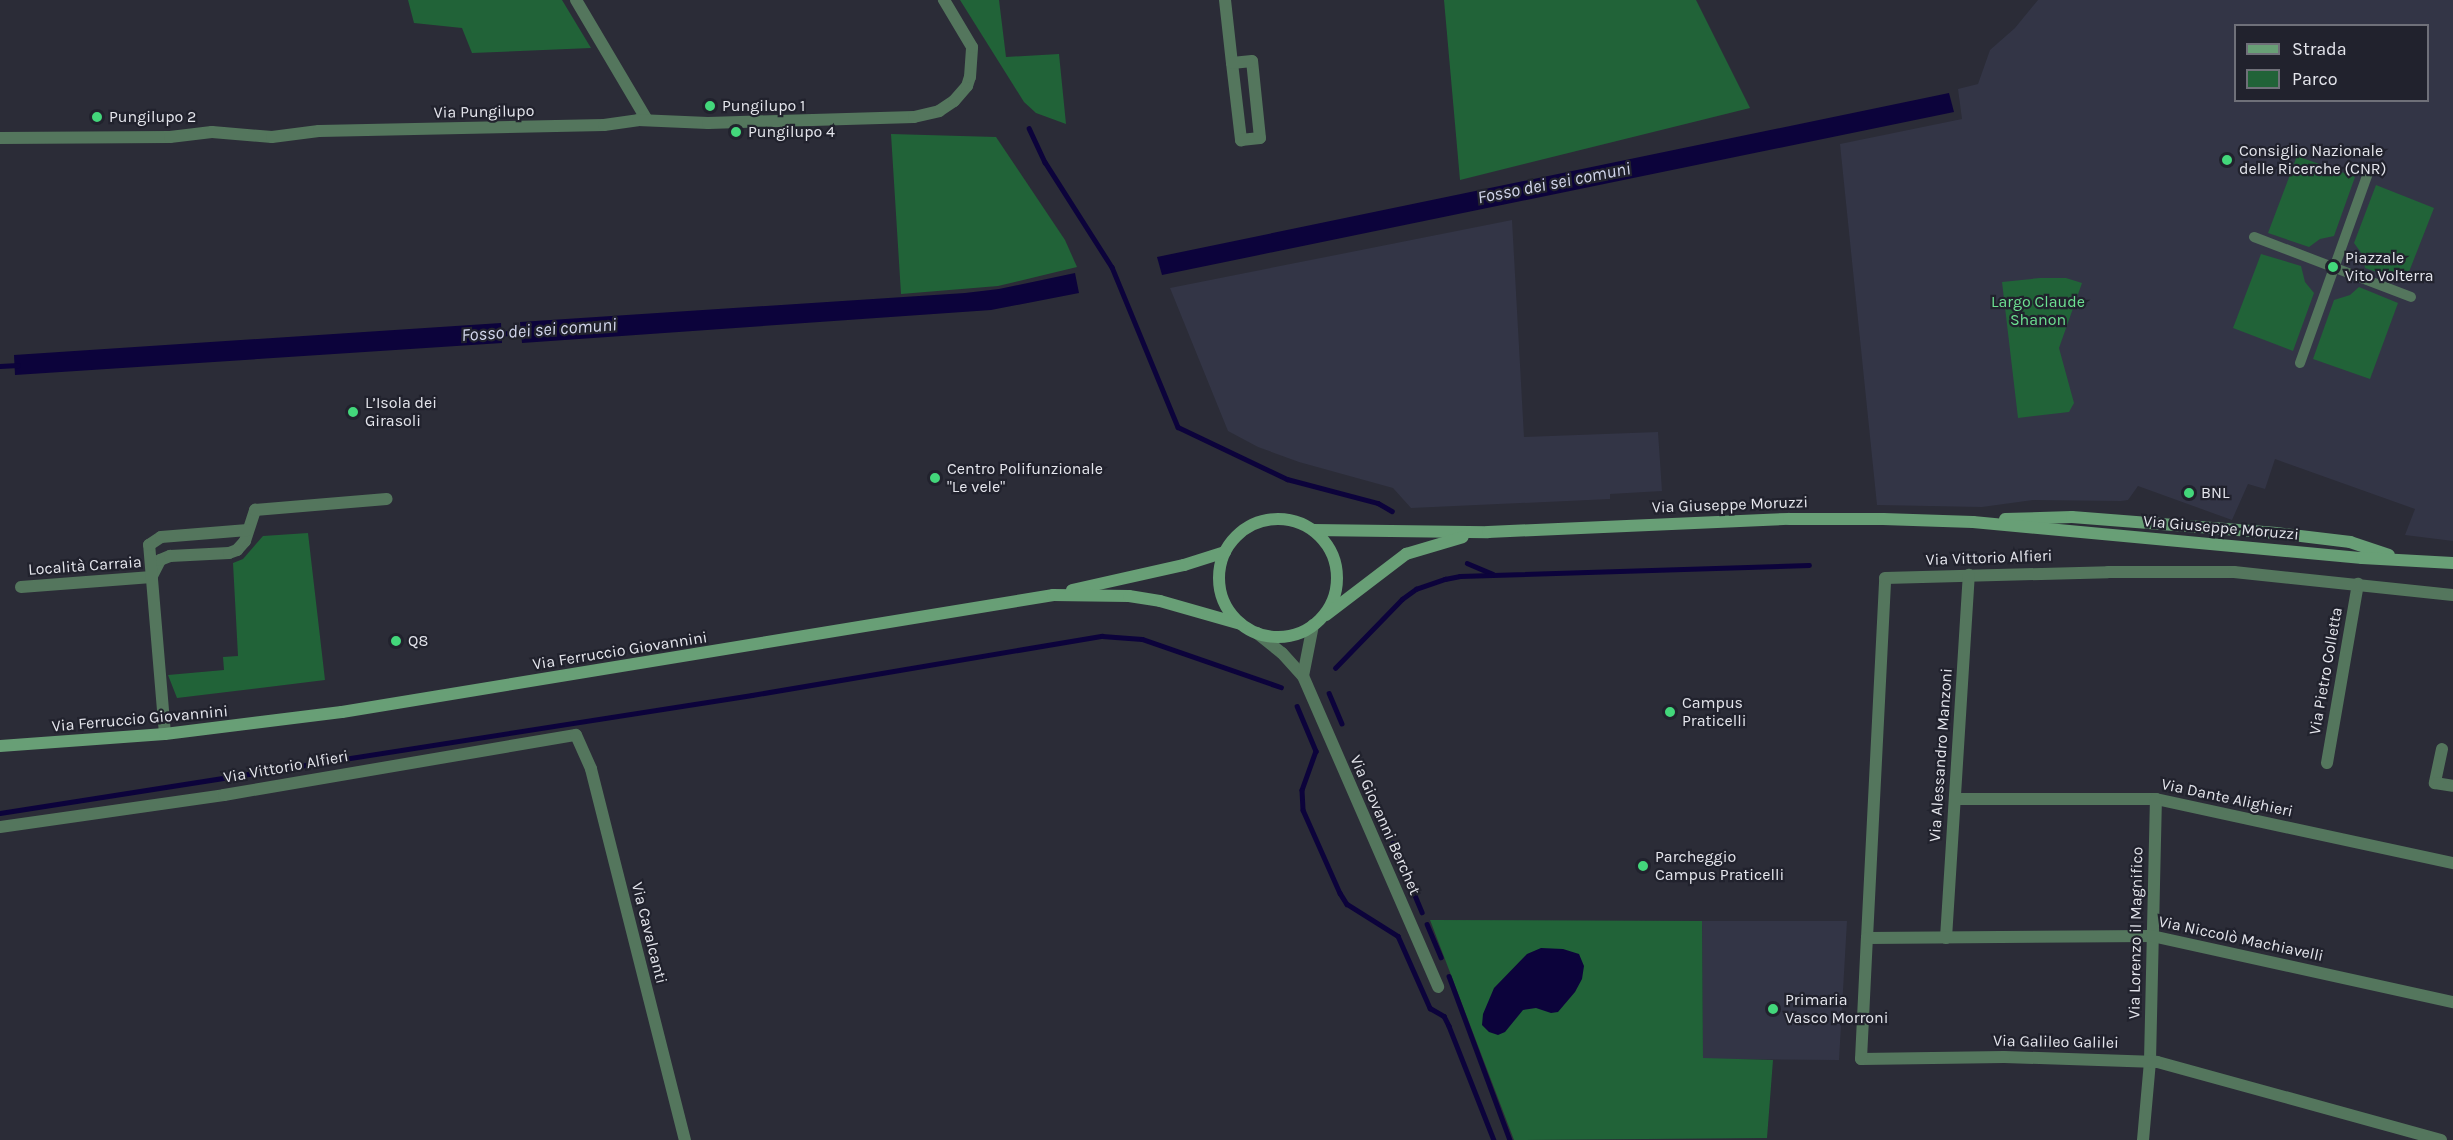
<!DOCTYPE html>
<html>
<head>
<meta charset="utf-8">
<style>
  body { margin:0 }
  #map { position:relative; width:2453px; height:1140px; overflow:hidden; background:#2b2c37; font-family:Karla,sans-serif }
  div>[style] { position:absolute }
  .built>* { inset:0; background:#333546 }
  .green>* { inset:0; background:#216338 }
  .water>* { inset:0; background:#0c033b }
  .stream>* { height:4.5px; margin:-2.25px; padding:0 2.25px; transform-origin:2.25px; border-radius:2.25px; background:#0c033b }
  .pedestrian>* { height:10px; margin:-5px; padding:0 5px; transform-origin:5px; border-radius:5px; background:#54765d }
  .minor>* { height:12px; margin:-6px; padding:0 6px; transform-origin:6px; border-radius:6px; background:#54765d }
  .secondary>* { height:12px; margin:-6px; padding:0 6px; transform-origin:6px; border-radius:6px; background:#689f76 }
  .secondary>.ring { margin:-6px; padding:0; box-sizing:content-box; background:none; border:12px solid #689f76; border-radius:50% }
  .dots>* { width:16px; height:16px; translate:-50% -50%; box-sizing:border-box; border:3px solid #21222d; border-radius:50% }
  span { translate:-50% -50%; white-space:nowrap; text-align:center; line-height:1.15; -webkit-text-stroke:4.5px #21222d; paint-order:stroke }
  .poi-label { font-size:16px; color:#e4e5ec }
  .left { translate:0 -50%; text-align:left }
  .street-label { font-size:16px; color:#e4e5ec }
  .park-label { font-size:16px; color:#6ce091 }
  .water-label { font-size:18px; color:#d2d6ec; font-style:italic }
  .legend { position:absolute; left:2234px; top:24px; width:195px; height:78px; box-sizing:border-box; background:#21222d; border:2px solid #6f7079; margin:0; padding:8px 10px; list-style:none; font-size:18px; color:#e4e5ec }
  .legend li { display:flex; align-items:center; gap:12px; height:30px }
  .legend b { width:30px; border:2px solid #6f7079 }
</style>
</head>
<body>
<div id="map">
  <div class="built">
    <i style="clip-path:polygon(evenodd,2038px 0,2453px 0,2453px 541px,2405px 535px,2415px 509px,2275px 459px,2265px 489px,2248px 484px,2232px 520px,2138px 486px,2128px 500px,2121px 501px,2033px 500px,1982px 507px,1877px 505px,1840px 144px,1962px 119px,1958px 89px,1978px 84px,1990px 50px,2015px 28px,2038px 0,2236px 26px,2428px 26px,2428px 100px,2236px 100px,2236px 26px)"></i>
    <i style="clip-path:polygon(1512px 220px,1524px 437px,1658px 432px,1662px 491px,1610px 494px,1610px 499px,1411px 508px,1393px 488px,1299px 462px,1258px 447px,1228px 431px,1170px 288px)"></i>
    <i style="clip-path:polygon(1702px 921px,1847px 921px,1839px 1060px,1703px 1059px)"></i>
  </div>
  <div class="green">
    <i style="clip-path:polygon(408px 0,562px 0,591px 48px,472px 53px,462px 28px,414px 23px)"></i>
    <i style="clip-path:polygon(960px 0,999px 0,1006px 57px,1059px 54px,1066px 124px,1036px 113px,1024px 102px)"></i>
    <i style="clip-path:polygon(1444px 0,1696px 0,1750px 108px,1460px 180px)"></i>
    <i style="clip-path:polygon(891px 134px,996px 137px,1065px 240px,1077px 267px,998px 286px,901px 294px)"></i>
    <i style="clip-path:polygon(2297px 156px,2355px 177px,2334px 236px,2320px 239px,2309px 247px,2268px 233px)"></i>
    <i style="clip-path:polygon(2376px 185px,2434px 208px,2405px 282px,2365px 268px,2362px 254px,2354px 243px)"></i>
    <i style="clip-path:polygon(2261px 254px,2301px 266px,2305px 282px,2314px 293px,2293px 351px,2233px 328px)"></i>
    <i style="clip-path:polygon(2040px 278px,2066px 278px,2082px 283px,2059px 348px,2074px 403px,2069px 412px,2018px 418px,2002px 282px)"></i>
    <i style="clip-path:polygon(2359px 287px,2398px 303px,2370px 379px,2313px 359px,2334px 300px,2350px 295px)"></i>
    <i style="clip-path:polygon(308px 533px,325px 680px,177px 698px,168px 675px,224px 670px,223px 657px,238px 656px,233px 563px,243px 559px,263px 536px)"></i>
    <i style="clip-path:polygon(1430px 920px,1702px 921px,1703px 1058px,1773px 1060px,1767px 1138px,1514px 1140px)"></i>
  </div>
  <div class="water">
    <i style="clip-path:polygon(1949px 93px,1954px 112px,1162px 275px,1157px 257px)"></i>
    <i style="clip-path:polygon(1075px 273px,1079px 293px,991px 310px,522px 343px,520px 322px,965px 293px,999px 289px)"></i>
    <i style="clip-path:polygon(501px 323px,502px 343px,15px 375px,14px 355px)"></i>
    <i style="clip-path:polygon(1541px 948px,1563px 949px,1579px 954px,1584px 966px,1582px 979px,1575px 992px,1558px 1012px,1551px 1013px,1536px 1008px,1523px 1010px,1505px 1032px,1498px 1035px,1489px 1032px,1482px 1025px,1483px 1014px,1494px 988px,1527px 954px)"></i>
  </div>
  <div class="stream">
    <i style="left:1029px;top:128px;width:38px;rotate:65deg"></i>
    <i style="left:1045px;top:162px;width:125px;rotate:57.5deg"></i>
    <i style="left:1112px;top:267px;width:173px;rotate:67.6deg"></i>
    <i style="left:1178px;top:427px;width:121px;rotate:25.5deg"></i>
    <i style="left:1287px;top:479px;width:94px;rotate:14.8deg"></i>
    <i style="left:1378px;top:503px;width:16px;rotate:30deg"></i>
    <i style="left:497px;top:334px;width:30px;rotate:-4deg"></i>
    <i style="left:0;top:366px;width:18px;rotate:-3deg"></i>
    <i style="left:1467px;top:563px;width:28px;rotate:23deg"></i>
    <i style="left:1335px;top:668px;width:96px;rotate:-45.8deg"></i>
    <i style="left:1402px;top:599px;width:17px;rotate:-36deg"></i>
    <i style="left:1416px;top:589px;width:31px;rotate:-19deg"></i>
    <i style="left:1445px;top:579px;width:15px;rotate:-11deg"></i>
    <i style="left:1460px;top:576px;width:349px;rotate:-1.8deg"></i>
    <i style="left:1329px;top:693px;width:33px;rotate:67deg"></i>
    <i style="left:1297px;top:706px;width:49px;rotate:67.1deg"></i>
    <i style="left:1316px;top:751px;width:41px;rotate:109.7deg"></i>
    <i style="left:1302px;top:790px;width:20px;rotate:87deg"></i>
    <i style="left:1303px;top:810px;width:91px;rotate:66deg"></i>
    <i style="left:1340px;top:893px;width:13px;rotate:58deg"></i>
    <i style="left:1347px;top:904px;width:60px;rotate:32.1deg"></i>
    <i style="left:1398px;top:936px;width:79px;rotate:66deg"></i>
    <i style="left:1430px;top:1008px;width:16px;rotate:30deg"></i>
    <i style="left:1444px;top:1016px;width:11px;rotate:63deg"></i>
    <i style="left:1449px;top:1026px;width:123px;rotate:68.5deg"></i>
    <i style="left:0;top:813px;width:761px;rotate:-8.92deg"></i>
    <i style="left:752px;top:695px;width:355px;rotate:-9.6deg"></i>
    <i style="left:1102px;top:636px;width:40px;rotate:4.3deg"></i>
    <i style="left:1142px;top:639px;width:147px;rotate:19.1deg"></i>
    <i style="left:1393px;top:843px;width:75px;rotate:67.2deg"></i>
    <i style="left:1427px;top:924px;width:36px;rotate:67deg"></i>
    <i style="left:1449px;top:976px;width:175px;rotate:69.6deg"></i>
  </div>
  <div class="pedestrian">
    <i style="left:2254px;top:237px;width:168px;rotate:20.9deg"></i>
    <i style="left:2300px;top:363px;width:205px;rotate:-70.3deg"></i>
  </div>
  <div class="minor">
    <i style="left:576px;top:0;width:139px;rotate:59.4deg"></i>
    <i style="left:1225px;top:0;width:63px;rotate:83.7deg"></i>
    <i style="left:1232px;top:63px;width:78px;rotate:83.3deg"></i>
    <i style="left:1241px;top:140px;width:19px;rotate:-6deg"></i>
    <i style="left:1260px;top:138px;width:77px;rotate:-95.9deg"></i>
    <i style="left:1252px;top:61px;width:20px;rotate:174deg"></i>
    <i style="left:0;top:138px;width:170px;rotate:-0.3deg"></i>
    <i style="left:170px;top:137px;width:42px;rotate:-6.8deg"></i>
    <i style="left:212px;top:132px;width:60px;rotate:4.8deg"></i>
    <i style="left:272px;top:137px;width:47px;rotate:-7.3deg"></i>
    <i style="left:319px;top:131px;width:285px;rotate:-1.2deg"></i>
    <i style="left:604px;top:125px;width:34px;rotate:-8deg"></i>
    <i style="left:638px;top:120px;width:70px;rotate:2.5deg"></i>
    <i style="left:708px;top:123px;width:206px;rotate:-1.7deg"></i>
    <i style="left:914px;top:117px;width:26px;rotate:-13deg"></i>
    <i style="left:939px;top:111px;width:18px;rotate:-34deg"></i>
    <i style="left:954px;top:101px;width:20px;rotate:-49deg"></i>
    <i style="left:967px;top:86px;width:9px;rotate:-72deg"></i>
    <i style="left:970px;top:77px;width:30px;rotate:-86deg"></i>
    <i style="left:972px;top:47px;width:55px;rotate:-120.8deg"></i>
    <i style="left:152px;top:576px;width:18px;rotate:-63deg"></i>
    <i style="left:160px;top:560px;width:11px;rotate:-22deg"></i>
    <i style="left:170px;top:556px;width:59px;rotate:-2.9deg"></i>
    <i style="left:229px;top:553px;width:9px;rotate:-21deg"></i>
    <i style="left:237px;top:550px;width:12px;rotate:-48deg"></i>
    <i style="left:245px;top:541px;width:33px;rotate:-72deg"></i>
    <i style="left:255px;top:510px;width:132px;rotate:-4.8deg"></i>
    <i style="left:21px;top:587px;width:131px;rotate:-4.4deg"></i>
    <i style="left:1257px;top:633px;width:32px;rotate:39deg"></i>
    <i style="left:1282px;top:653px;width:31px;rotate:48deg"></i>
    <i style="left:1303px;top:676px;width:339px;rotate:66.5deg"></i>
    <i style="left:1303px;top:676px;width:52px;rotate:-78.9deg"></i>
    <i style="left:165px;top:734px;width:190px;rotate:-94.8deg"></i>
    <i style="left:149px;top:545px;width:14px;rotate:-34deg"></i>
    <i style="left:161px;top:537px;width:87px;rotate:-4.6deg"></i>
    <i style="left:2442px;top:749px;width:35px;rotate:102deg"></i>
    <i style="left:2435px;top:783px;width:18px;rotate:9deg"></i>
    <i style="left:2327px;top:763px;width:182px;rotate:-80.2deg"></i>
    <i style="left:1955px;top:799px;width:201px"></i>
    <i style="left:2156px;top:799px;width:304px;rotate:12.2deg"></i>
    <i style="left:0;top:827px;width:226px;rotate:-8.1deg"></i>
    <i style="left:224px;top:795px;width:357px;rotate:-9.7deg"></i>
    <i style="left:576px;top:735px;width:37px;rotate:66deg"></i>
    <i style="left:591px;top:769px;width:383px;rotate:75.8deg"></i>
    <i style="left:1867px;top:938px;width:360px;rotate:-87.1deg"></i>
    <i style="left:1885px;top:578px;width:223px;rotate:-1.5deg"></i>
    <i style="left:2108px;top:572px;width:126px"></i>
    <i style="left:2234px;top:572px;width:220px;rotate:6deg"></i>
    <i style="left:1946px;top:938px;width:364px;rotate:-86.4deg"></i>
    <i style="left:2143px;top:1140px;width:79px;rotate:-84.9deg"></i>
    <i style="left:2150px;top:1061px;width:262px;rotate:-88.7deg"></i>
    <i style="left:2441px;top:1140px;width:295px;rotate:-164.6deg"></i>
    <i style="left:2157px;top:1062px;width:153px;rotate:-178.1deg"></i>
    <i style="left:2004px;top:1057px;width:143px;rotate:179.2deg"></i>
    <i style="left:1861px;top:1059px;width:121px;rotate:-87.2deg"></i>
    <i style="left:1867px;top:938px;width:285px;rotate:-0.4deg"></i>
    <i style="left:2152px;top:936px;width:308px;rotate:12.4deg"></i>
  </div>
  <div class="secondary">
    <i class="ring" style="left:1219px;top:519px;width:106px;height:106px"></i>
    <i style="left:2005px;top:519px;width:67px;rotate:-1.7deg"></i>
    <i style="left:2072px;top:517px;width:205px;rotate:4.5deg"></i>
    <i style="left:2276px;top:533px;width:75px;rotate:6.9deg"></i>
    <i style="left:2350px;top:542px;width:41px;rotate:18.4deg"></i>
    <i style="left:1313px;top:530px;width:175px;rotate:0.7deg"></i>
    <i style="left:1488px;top:532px;width:301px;rotate:-2.5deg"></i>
    <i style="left:1789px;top:519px;width:94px"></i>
    <i style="left:1883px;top:519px;width:90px;rotate:1.9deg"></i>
    <i style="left:1973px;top:522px;width:391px;rotate:5.3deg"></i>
    <i style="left:2362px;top:558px;width:91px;rotate:3.1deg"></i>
    <i style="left:1072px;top:590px;width:115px;rotate:-12.6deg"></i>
    <i style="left:1184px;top:565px;width:43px;rotate:-17.6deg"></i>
    <i style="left:1326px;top:615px;width:101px;rotate:-37.3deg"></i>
    <i style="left:1406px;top:554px;width:59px;rotate:-16.6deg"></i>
    <i style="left:0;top:746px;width:165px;rotate:-4.2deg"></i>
    <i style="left:165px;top:734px;width:178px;rotate:-7.1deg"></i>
    <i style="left:342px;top:712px;width:721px;rotate:-9.34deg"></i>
    <i style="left:1053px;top:595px;width:76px;rotate:0.8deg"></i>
    <i style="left:1129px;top:596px;width:31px;rotate:9deg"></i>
    <i style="left:1160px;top:601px;width:84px;rotate:15.9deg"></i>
  </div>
  <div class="dots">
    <i style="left:710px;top:106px;background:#43d77b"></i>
    <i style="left:97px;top:117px;background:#43d77b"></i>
    <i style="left:736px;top:132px;background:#43d77b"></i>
    <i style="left:2227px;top:160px;background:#43d77b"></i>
    <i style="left:2333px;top:267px;background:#43d77b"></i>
    <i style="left:353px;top:412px;background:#43d77b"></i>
    <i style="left:935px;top:478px;background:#43d77b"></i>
    <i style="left:2189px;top:493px;background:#43d77b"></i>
    <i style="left:396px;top:641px;background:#43d77b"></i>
    <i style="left:1670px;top:712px;background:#43d77b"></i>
    <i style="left:1643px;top:866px;background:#43d77b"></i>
    <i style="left:1773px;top:1009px;background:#43d77b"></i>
  </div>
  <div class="poi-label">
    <span class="left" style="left:722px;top:106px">Pungilupo 1</span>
    <span class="left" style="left:109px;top:117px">Pungilupo 2</span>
    <span class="left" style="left:748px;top:132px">Pungilupo 4</span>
    <span class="left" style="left:2239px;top:160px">Consiglio Nazionale<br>delle Ricerche (CNR)</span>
    <span class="left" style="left:2345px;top:267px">Piazzale<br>Vito Volterra</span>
    <span class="left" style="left:365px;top:412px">L’Isola dei<br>Girasoli</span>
    <span class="left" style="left:947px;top:478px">Centro Polifunzionale<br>"Le vele"</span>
    <span class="left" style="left:2201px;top:493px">BNL</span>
    <span class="left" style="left:408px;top:641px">Q8</span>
    <span class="left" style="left:1682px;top:712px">Campus<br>Praticelli</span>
    <span class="left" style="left:1655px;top:866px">Parcheggio<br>Campus Praticelli</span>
    <span class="left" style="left:1785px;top:1009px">Primaria<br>Vasco Morroni</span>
  </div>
  <div class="street-label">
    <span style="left:484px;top:112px;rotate:-1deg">Via Pungilupo</span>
    <span style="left:1730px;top:505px;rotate:-2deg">Via Giuseppe Moruzzi</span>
    <span style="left:2221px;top:528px;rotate:5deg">Via Giuseppe Moruzzi</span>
    <span style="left:1989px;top:558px;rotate:-2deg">Via Vittorio Alfieri</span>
    <span style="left:85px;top:566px;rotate:-4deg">Località Carraia</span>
    <span style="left:620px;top:651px;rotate:-9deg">Via Ferruccio Giovannini</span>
    <span style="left:2326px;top:671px;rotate:-80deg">Via Pietro Colletta</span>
    <span style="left:140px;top:719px;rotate:-5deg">Via Ferruccio Giovannini</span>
    <span style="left:1941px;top:755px;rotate:-86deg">Via Alessandro Manzoni</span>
    <span style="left:286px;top:767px;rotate:-10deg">Via Vittorio Alfieri</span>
    <span style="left:2227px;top:798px;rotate:12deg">Via Dante Alighieri</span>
    <span style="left:1385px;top:825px;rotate:66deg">Via Giovanni Berchet</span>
    <span style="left:649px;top:933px;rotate:76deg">Via Cavalcanti</span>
    <span style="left:2136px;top:933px;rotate:-89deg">Via Lorenzo il Magnifico</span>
    <span style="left:2241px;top:939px;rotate:12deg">Via Niccolò Machiavelli</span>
    <span style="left:2056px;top:1042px;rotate:1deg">Via Galileo Galilei</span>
  </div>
  <div class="park-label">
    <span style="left:2038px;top:311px">Largo Claude<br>Shanon</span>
  </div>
  <div class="water-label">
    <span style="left:1554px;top:183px;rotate:-11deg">Fosso dei sei comuni</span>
    <span style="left:539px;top:330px;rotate:-4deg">Fosso dei sei comuni</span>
  </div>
  <ul class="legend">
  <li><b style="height:8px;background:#689f76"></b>Strada</li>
  <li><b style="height:16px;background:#216338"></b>Parco</li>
  </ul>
</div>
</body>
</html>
